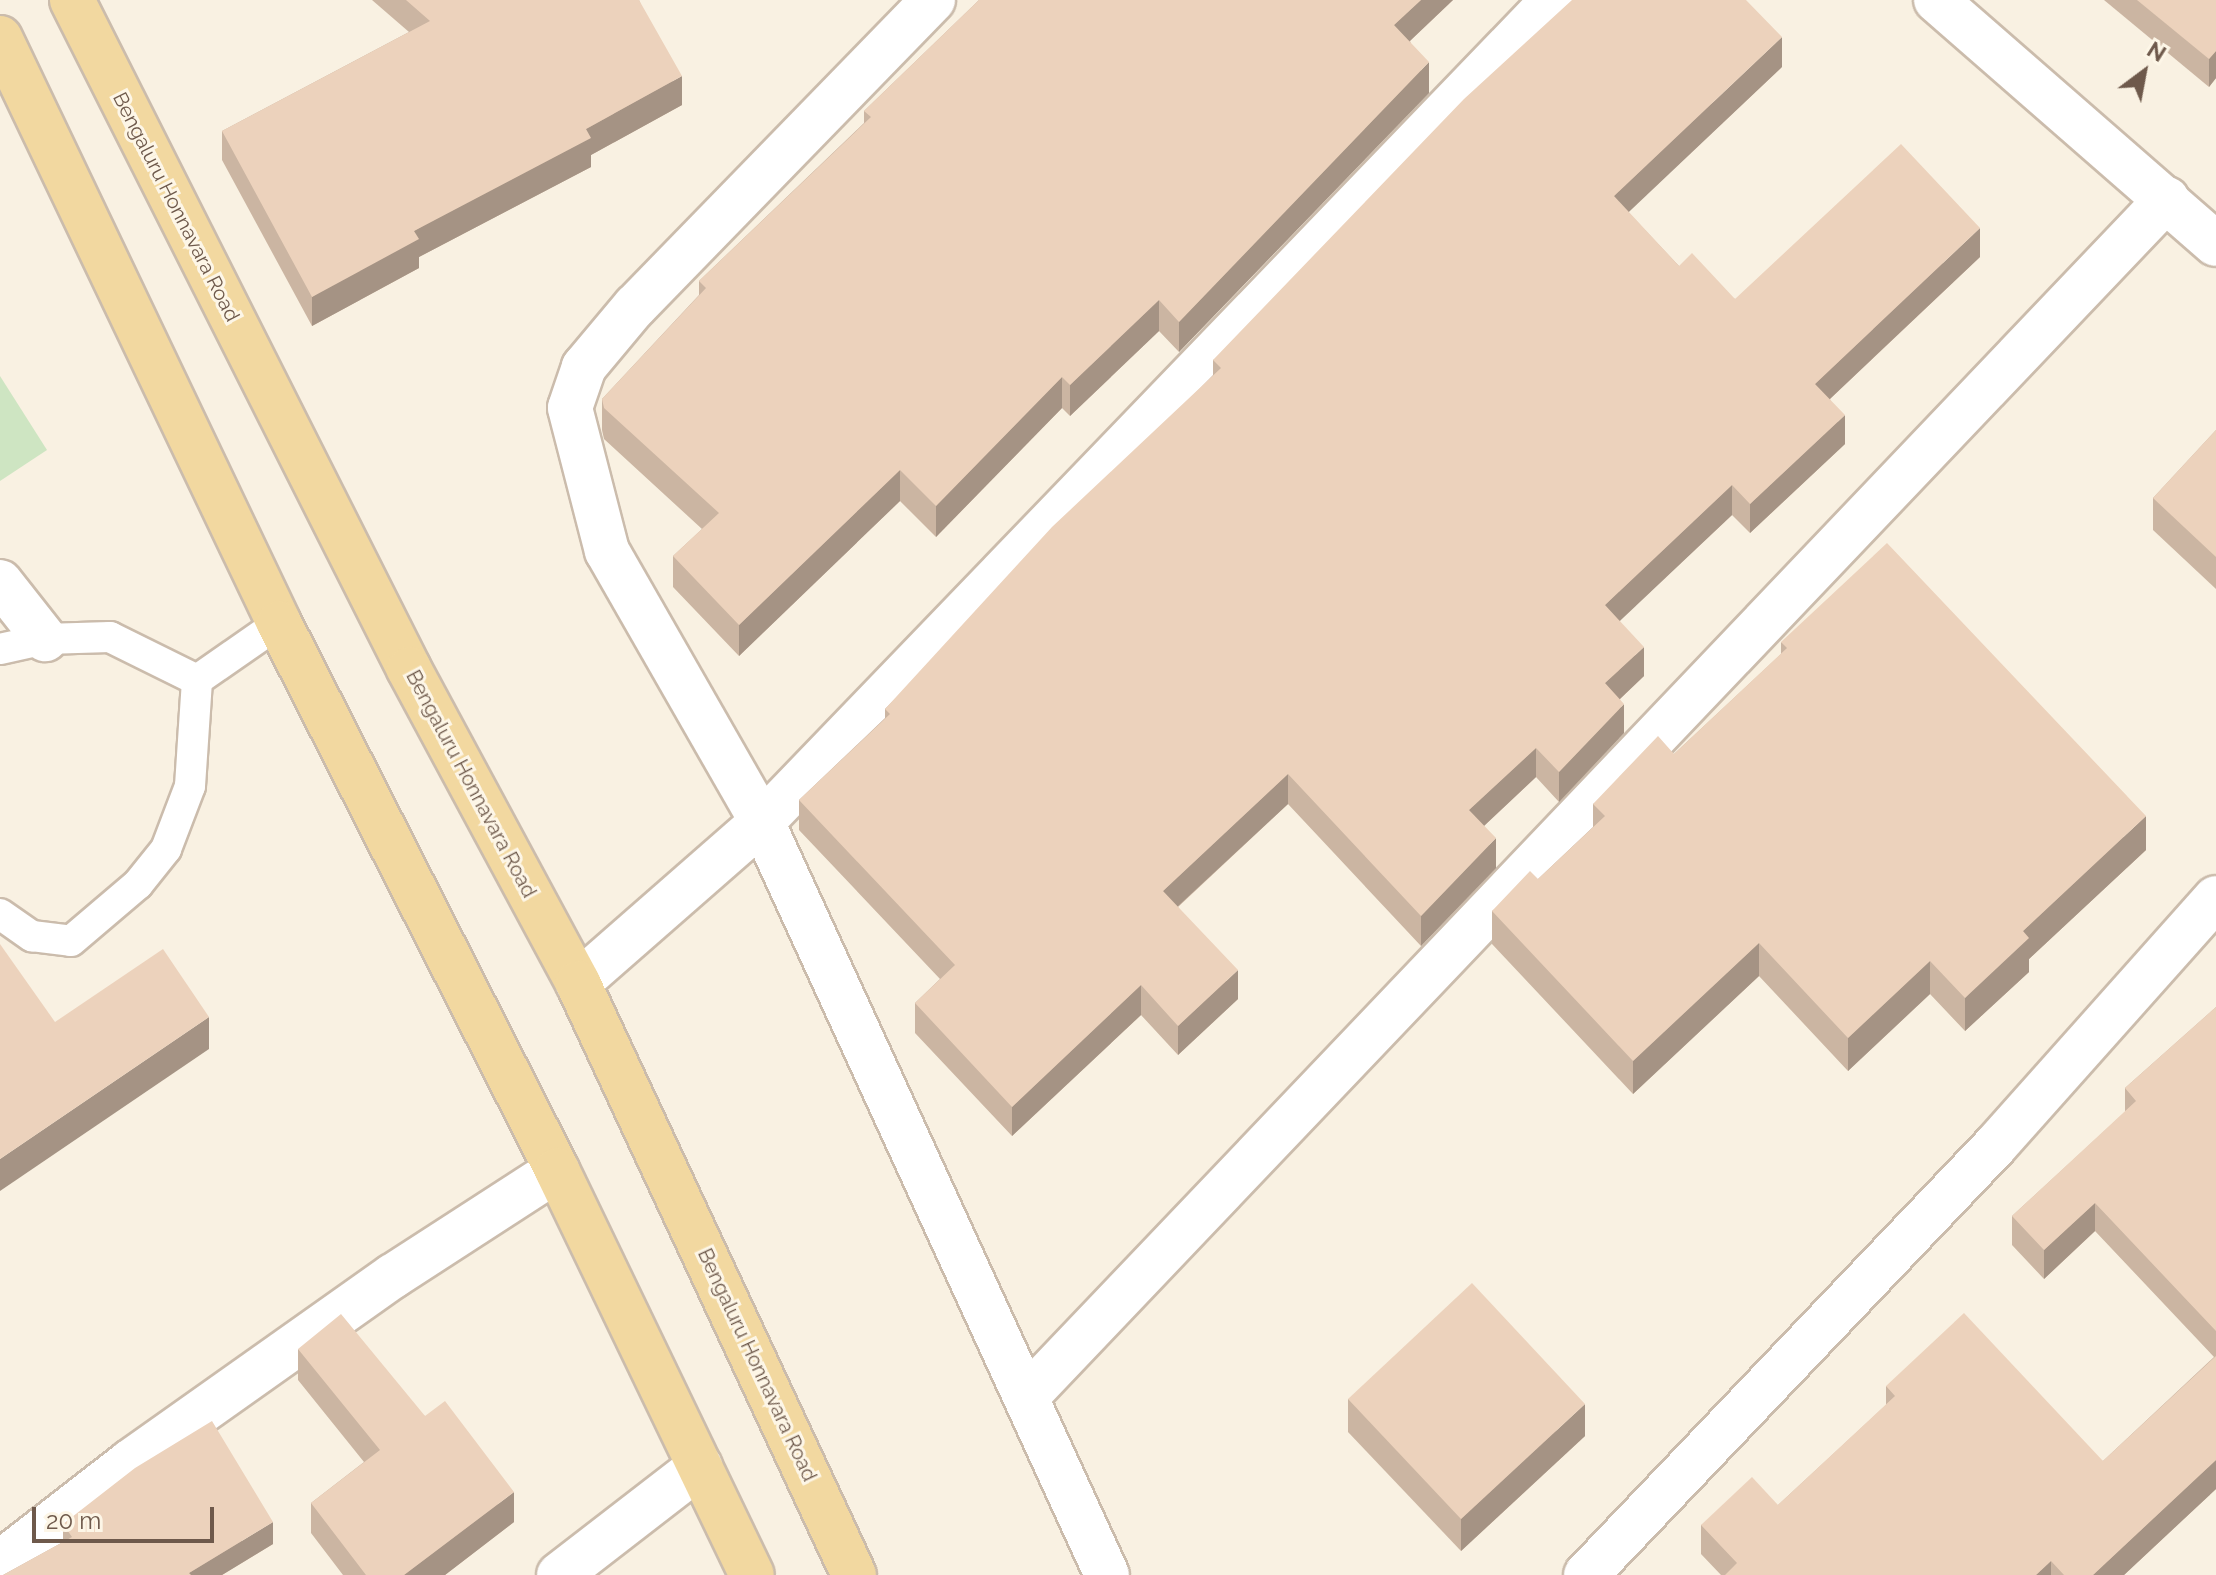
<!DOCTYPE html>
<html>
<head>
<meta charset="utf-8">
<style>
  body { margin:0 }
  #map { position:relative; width:2216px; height:1575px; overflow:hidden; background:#f9f1e2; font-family:Raleway,sans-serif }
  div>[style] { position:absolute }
  .green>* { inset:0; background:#cee5c2 }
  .roads { filter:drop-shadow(2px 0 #cbbcac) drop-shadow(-2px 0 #cbbcac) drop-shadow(0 2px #cbbcac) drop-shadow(0 -2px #cbbcac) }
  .lane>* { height:30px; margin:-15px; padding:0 15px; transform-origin:15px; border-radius:15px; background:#fff }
  .street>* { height:44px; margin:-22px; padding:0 22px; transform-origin:22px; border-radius:22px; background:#fff }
  .primary>* { height:44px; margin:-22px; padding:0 22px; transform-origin:22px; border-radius:22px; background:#f2d8a0 }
  .wall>* { inset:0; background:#cbb5a2 }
  .shaded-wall>* { inset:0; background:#a59384 }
  .building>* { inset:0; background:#ecd2bc }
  span { translate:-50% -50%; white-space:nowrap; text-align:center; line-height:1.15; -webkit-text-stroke:6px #fdf6e7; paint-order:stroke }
  .street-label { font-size:20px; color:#6e594b }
  .north { position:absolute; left:2104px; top:32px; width:80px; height:80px; -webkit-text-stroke:6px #fdf6e7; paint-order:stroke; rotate:32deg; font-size:22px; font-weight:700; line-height:32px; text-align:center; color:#6e594b }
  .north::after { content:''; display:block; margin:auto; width:28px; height:36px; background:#6e594b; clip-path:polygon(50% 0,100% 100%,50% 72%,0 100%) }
  .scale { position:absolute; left:32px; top:1507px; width:182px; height:36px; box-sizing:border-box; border:4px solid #6e594b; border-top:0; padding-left:10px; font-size:24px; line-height:28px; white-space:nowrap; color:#6e594b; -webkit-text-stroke:6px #fdf6e7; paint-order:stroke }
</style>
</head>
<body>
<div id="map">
  <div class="green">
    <i style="clip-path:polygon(0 376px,47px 450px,0 481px)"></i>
  </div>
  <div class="roads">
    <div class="lane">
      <i style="left:0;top:649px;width:46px;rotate:-12.5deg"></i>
      <i style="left:45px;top:639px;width:65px;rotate:-1.8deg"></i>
      <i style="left:110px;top:637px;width:97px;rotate:26.3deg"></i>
      <i style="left:0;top:914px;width:39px;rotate:35deg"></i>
      <i style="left:32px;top:936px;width:39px;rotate:7deg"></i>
      <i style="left:71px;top:941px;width:88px;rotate:-40.4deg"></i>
      <i style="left:138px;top:884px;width:45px;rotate:-51.3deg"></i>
      <i style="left:166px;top:849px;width:67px;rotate:-69.1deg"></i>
      <i style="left:190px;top:786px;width:106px;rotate:-86.2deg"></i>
      <i style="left:197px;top:680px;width:100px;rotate:-34.8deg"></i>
    </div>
    <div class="street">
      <i style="left:933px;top:0;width:427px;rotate:134.2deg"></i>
      <i style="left:635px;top:306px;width:80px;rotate:129.9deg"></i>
      <i style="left:584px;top:367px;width:43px;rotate:108.9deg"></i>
      <i style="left:570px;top:408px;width:148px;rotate:75.5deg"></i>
      <i style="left:607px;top:551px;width:312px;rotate:60.2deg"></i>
      <i style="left:762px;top:822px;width:828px;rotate:65.38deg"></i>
      <i style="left:1936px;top:0;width:371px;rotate:41.1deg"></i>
      <i style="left:0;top:582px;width:73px;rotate:51.7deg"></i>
      <i style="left:578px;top:983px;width:244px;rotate:-41.2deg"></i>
      <i style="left:762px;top:822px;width:1141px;rotate:-46.1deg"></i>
      <i style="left:1027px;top:1396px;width:1653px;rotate:-46.4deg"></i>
      <i style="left:0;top:1563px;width:165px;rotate:-37.8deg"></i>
      <i style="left:130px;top:1462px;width:322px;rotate:-35.3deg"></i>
      <i style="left:393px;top:1276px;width:195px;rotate:-32.9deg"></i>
      <i style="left:559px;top:1575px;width:178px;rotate:-37.7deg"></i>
      <i style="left:1586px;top:1575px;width:593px;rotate:-46.37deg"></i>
      <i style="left:1995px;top:1146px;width:332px;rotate:-48.3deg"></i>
    </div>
    <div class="primary">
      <i style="left:72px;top:0;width:749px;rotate:63.26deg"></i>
      <i style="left:409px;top:669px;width:357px;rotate:61.7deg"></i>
      <i style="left:578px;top:983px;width:653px;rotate:65deg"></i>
      <i style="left:0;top:38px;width:648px;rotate:64.5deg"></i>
      <i style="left:279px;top:623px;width:614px;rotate:63.06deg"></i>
      <i style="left:557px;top:1170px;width:449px;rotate:64.3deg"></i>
    </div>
  </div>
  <div class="wall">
    <i style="clip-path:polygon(372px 0,639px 0,682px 105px,591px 155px,591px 167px,419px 257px,419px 268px,312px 326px,222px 160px,222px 131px,409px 32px)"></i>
    <i style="clip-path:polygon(979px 0,1453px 0,1410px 41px,1429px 93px,1179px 352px,1159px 331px,1070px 416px,1062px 408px,936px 537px,900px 501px,739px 656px,673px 587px,673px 556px,702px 529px,604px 439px,602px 430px,602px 399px,699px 295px,699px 281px,864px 123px,864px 111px)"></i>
    <i style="clip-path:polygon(2104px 0,2216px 0,2216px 78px,2209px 87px)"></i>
    <i style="clip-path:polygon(1782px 67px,1628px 212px,1679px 266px,1735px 299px,1980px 257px,1830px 399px,1845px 444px,1750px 533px,1732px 515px,1619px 621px,1644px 676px,1620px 699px,1624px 733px,1559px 802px,1536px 777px,1484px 826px,1496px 868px,1421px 946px,1288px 804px,1178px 907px,1238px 999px,1178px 1055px,1141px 1015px,1012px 1136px,915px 1033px,915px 1003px,940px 979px,799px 830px,799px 800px,885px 718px,885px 709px,1213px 375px,1213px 360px)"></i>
    <i style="clip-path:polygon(2216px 430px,2216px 589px,2153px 530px,2153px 498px)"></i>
    <i style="clip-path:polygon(1781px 642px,2146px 850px,2029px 959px,2029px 972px,1965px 1031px,1930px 994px,1848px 1071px,1759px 976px,1633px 1094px,1492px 944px,1492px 911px,1538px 879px,1593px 827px,1593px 804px,1674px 754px,1781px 654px)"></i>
    <i style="clip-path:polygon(2216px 1007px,2216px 1489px,2124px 1575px,1721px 1575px,1701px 1554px,1701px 1525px,1778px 1505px,1886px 1405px,1886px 1386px,2103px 1461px,2214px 1357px,2095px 1231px,2044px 1279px,2012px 1245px,2012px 1216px,2125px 1112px,2125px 1088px)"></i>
    <i style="clip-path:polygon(298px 1349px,425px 1416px,514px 1522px,445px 1575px,343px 1575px,311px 1533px,311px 1503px,364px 1462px,298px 1380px)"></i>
    <i style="clip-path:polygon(1348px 1399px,1585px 1436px,1461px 1551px,1348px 1432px)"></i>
    <i style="clip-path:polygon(63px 1524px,273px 1544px,222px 1575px,3px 1575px,63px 1542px)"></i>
  </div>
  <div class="shaded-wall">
    <i style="clip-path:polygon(1421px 0,1453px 0,1394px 56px,1394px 25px)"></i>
    <i style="clip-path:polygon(1782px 37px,1782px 67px,1614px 226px,1614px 196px)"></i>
    <i style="clip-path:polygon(2216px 51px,2216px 78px,2209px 87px,2209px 59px)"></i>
    <i style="clip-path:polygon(1429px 62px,1429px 93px,1179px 352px,1179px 322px)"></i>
    <i style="clip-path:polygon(682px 76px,682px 105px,591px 155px,591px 167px,419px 257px,419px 268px,312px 326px,312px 297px,414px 231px,586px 129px)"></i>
    <i style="clip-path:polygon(1980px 228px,1980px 257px,1815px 413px,1815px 384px)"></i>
    <i style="clip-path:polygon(1159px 300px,1159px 331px,1070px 416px,1070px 385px)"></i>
    <i style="clip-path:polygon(1062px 377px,1062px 408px,936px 537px,936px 506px)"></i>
    <i style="clip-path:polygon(1845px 415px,1845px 444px,1750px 533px,1750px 504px)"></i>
    <i style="clip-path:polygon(900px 470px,900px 501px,739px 656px,739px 625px)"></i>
    <i style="clip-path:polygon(1732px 485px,1732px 515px,1605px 635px,1605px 605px)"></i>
    <i style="clip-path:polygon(1644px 647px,1644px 676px,1605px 713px,1605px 683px)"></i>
    <i style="clip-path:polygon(1624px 704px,1624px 733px,1559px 802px,1559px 772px)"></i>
    <i style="clip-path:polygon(1536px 748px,1536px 777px,1469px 840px,1469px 810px)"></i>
    <i style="clip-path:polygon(1288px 774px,1288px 804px,1163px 920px,1163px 891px)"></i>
    <i style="clip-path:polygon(2146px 816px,2146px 850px,2029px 959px,2029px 972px,1965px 1031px,1965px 998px,2023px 931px)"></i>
    <i style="clip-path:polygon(1496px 838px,1496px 868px,1421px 946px,1421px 916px)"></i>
    <i style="clip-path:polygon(1759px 943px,1759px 976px,1633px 1094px,1633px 1061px)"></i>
    <i style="clip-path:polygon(1930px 961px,1930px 994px,1848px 1071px,1848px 1038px)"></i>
    <i style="clip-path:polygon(1238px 970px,1238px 999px,1178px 1055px,1178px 1026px)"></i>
    <i style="clip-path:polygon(1141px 985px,1141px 1015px,1012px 1136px,1012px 1107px)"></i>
    <i style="clip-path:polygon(209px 1017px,209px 1049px,0 1191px,0 1159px)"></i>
    <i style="clip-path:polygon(2095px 1203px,2095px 1231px,2044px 1279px,2044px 1250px)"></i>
    <i style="clip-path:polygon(1585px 1404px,1585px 1436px,1461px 1551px,1461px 1519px)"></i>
    <i style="clip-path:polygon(2216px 1460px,2216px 1489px,2124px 1575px,2093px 1575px)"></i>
    <i style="clip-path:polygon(514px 1492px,514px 1522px,445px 1575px,404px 1575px)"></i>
    <i style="clip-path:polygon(273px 1522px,273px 1544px,222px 1575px,189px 1575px,189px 1573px)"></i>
    <i style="clip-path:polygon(2051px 1561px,2051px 1575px,2036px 1575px)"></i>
  </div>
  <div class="building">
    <i style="clip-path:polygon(406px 0,639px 0,682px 76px,586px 129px,591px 138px,414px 231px,419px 239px,312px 297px,222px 131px,430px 21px)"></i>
    <i style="clip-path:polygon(979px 0,1421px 0,1394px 25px,1429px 62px,1179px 322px,1159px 300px,1070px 385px,1062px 377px,936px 506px,900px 470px,739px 625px,673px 556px,719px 513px,604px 408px,602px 399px,706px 288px,699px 281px,871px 117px,864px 111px)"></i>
    <i style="clip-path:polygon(1572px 0,1746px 0,1782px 37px,1614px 196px,1679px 266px,1692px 253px,1735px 299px,1901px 144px,1980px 228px,1815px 384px,1845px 415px,1750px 504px,1732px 485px,1605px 605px,1644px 647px,1605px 683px,1624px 704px,1559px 772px,1536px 748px,1469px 810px,1496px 838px,1421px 916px,1288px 774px,1163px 891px,1238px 970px,1178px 1026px,1141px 985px,1012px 1107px,915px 1003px,955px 965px,799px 800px,890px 714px,885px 709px,1052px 527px,1221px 368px,1213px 360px,1464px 99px)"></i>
    <i style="clip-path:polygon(2137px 0,2216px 0,2216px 51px,2209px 59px)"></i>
    <i style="clip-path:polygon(2216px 430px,2216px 557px,2153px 498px)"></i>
    <i style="clip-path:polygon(1887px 543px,2146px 816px,2023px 931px,2029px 938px,1965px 998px,1930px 961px,1848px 1038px,1759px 943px,1633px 1061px,1492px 911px,1530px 871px,1538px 879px,1605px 816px,1593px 804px,1658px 736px,1674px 754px,1787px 648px,1781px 642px)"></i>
    <i style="clip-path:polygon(0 944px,55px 1022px,163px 949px,209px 1017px,0 1159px)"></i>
    <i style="clip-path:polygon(2216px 1007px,2216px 1331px,2095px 1203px,2044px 1250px,2012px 1216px,2136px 1101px,2125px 1088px)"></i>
    <i style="clip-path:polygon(1472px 1283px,1585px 1404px,1461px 1519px,1348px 1399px)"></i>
    <i style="clip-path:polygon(1964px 1313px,2103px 1461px,2216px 1356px,2216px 1460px,2093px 1575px,2064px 1575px,2051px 1561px,2036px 1575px,1725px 1575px,1737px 1563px,1701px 1525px,1752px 1477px,1778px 1505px,1895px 1396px,1886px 1386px)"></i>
    <i style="clip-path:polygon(341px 1314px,425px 1416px,445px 1401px,514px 1492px,404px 1575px,366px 1575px,311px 1503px,380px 1450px,298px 1349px)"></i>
    <i style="clip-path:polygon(212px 1421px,273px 1522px,189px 1573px,191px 1575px,3px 1575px,72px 1537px,63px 1524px,135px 1468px)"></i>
  </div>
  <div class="street-label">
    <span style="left:176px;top:207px;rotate:63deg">Bengaluru Honnavara Road</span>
    <span style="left:471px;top:784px;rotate:62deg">Bengaluru Honnavara Road</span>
    <span style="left:757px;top:1365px;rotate:65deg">Bengaluru Honnavara Road</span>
  </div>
  <div class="north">N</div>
  <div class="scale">20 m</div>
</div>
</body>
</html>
